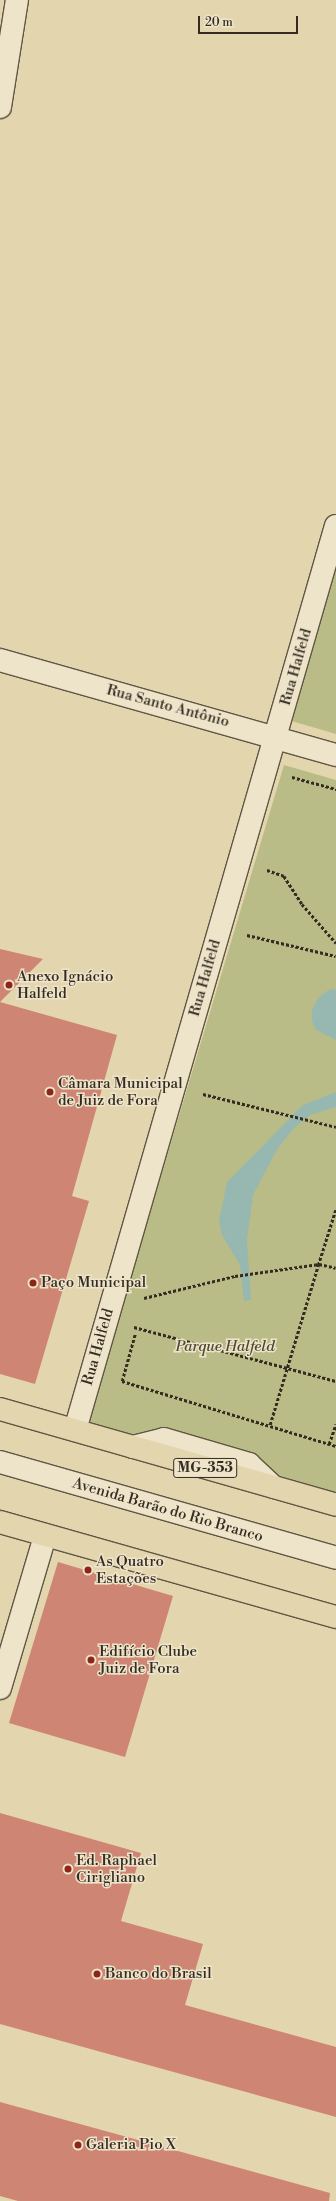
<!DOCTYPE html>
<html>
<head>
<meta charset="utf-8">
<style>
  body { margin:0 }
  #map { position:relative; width:336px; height:2201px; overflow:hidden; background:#e3d5ae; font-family:"Libre Bodoni",serif }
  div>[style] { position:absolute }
  .green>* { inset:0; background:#b9bc86 }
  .water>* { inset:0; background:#96b8b1 }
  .building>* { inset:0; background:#cf8573 }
  .path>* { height:2.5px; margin-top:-1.25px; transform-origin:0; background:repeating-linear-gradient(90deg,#352b21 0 3px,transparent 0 5px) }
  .roads { filter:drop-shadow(1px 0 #605644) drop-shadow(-1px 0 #605644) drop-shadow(0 1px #605644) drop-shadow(0 -1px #605644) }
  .minor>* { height:22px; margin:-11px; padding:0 11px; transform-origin:11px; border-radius:11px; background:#ede4ca }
  .major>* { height:22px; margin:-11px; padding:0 11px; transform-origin:11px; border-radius:11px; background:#e3d5ae }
  .dots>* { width:11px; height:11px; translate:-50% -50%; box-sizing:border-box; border:2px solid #ede4ca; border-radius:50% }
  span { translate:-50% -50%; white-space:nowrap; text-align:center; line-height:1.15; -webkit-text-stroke:3px #ede4ca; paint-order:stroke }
  .shield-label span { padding:1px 3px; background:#ede4ca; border:1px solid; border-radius:3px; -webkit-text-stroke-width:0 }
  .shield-label { font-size:14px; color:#352b21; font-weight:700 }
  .street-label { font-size:15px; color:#352b21 }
  .poi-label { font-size:15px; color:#352b21 }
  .left { translate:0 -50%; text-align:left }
  .park-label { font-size:15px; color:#4f4835; font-style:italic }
  .scale { position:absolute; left:198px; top:16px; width:100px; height:18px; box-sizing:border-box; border:2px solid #352b21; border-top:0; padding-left:5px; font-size:12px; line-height:14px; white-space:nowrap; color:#352b21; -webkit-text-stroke:3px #ede4ca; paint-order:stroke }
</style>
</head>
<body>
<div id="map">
  <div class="green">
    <i style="clip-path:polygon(336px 554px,336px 734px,288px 720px)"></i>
    <i style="clip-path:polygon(284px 765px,336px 780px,336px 1494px,87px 1423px)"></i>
  </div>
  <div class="water">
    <i style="clip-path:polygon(330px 989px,336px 990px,336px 1040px,316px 1030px,312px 1021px,312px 1010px,319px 997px)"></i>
    <i style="clip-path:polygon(336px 1092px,336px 1107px,310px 1115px,294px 1128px,278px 1148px,253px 1195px,247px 1240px,251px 1300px,244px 1301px,240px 1265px,222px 1235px,219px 1221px,227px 1182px,303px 1105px)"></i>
  </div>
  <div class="building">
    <i style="clip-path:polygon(0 949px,43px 959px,0 1002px)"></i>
    <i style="clip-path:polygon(0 1002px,117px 1035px,72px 1196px,89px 1201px,35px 1384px,0 1374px)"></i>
    <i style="clip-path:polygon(58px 1562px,173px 1596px,125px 1757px,9px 1723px)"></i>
    <i style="clip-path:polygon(0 1813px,141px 1853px,121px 1921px,203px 1944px,185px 2005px,336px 2047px,336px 2117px,0 2024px)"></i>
    <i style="clip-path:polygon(0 2102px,330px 2193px,329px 2201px,18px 2201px,0 2196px)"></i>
  </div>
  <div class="path">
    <i style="left:292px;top:777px;width:46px;rotate:15.3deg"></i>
    <i style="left:267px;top:870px;width:18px;rotate:19deg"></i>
    <i style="left:284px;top:876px;width:33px;rotate:57deg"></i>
    <i style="left:302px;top:904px;width:52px;rotate:48.9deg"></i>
    <i style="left:247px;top:935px;width:91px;rotate:13.3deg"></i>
    <i style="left:203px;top:1094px;width:137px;rotate:13.9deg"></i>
    <i style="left:336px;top:1210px;width:57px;rotate:107.5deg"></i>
    <i style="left:319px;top:1264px;width:17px;rotate:13deg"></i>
    <i style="left:144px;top:1298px;width:94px;rotate:-13.6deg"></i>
    <i style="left:235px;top:1276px;width:85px;rotate:-8.1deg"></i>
    <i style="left:319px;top:1264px;width:169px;rotate:106.8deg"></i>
    <i style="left:134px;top:1327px;width:209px;rotate:15deg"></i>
    <i style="left:122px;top:1381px;width:49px;rotate:-74.5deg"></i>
    <i style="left:122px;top:1381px;width:224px;rotate:16.9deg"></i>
    <i style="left:329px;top:1444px;width:21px;rotate:-71deg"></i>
  </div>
  <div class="roads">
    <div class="minor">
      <i style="left:0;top:107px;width:108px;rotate:-81deg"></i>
      <i style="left:0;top:660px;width:349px;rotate:15.8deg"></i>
      <i style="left:75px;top:1430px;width:941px;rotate:-73.9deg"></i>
      <i style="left:133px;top:1447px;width:32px;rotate:-14deg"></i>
      <i style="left:164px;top:1439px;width:89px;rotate:16.4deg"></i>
      <i style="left:249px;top:1464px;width:34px;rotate:43deg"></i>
      <i style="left:0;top:1462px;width:349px;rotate:15.9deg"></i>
      <i style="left:0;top:1688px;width:159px;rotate:-73.5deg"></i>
    </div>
    <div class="major">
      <i style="left:0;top:1409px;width:349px;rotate:15.9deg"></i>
      <i style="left:0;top:1522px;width:349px;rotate:15.8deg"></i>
    </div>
  </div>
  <div class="dots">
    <i style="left:9px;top:985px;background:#8f2418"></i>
    <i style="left:50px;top:1092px;background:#8f2418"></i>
    <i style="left:33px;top:1283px;background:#8f2418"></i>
    <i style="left:88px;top:1570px;background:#8f2418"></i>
    <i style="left:91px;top:1660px;background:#8f2418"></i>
    <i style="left:68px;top:1869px;background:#8f2418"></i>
    <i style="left:97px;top:1974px;background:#8f2418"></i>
    <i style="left:78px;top:2145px;background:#8f2418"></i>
  </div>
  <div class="shield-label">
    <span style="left:205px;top:1468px">MG-353</span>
  </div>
  <div class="street-label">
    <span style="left:296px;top:667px;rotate:-74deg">Rua Halfeld</span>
    <span style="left:168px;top:706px;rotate:15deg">Rua Santo Antônio</span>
    <span style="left:205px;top:978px;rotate:-74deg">Rua Halfeld</span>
    <span style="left:98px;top:1347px;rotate:-74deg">Rua Halfeld</span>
    <span style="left:168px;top:1510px;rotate:16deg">Avenida Barão do Rio Branco</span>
  </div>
  <div class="poi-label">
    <span class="left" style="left:17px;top:985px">Anexo Ignácio<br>Halfeld</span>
    <span class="left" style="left:58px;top:1092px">Câmara Municipal<br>de Juiz de Fora</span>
    <span class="left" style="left:41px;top:1283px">Paço Municipal</span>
    <span class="left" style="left:96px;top:1570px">As Quatro<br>Estações</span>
    <span class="left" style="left:99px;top:1660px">Edifício Clube<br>Juiz de Fora</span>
    <span class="left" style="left:76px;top:1869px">Ed. Raphael<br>Cirigliano</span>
    <span class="left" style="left:105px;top:1974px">Banco do Brasil</span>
    <span class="left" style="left:86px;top:2145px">Galeria Pio X</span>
  </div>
  <div class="park-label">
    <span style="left:225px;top:1347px">Parque Halfeld</span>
  </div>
  <div class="scale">20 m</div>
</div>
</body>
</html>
